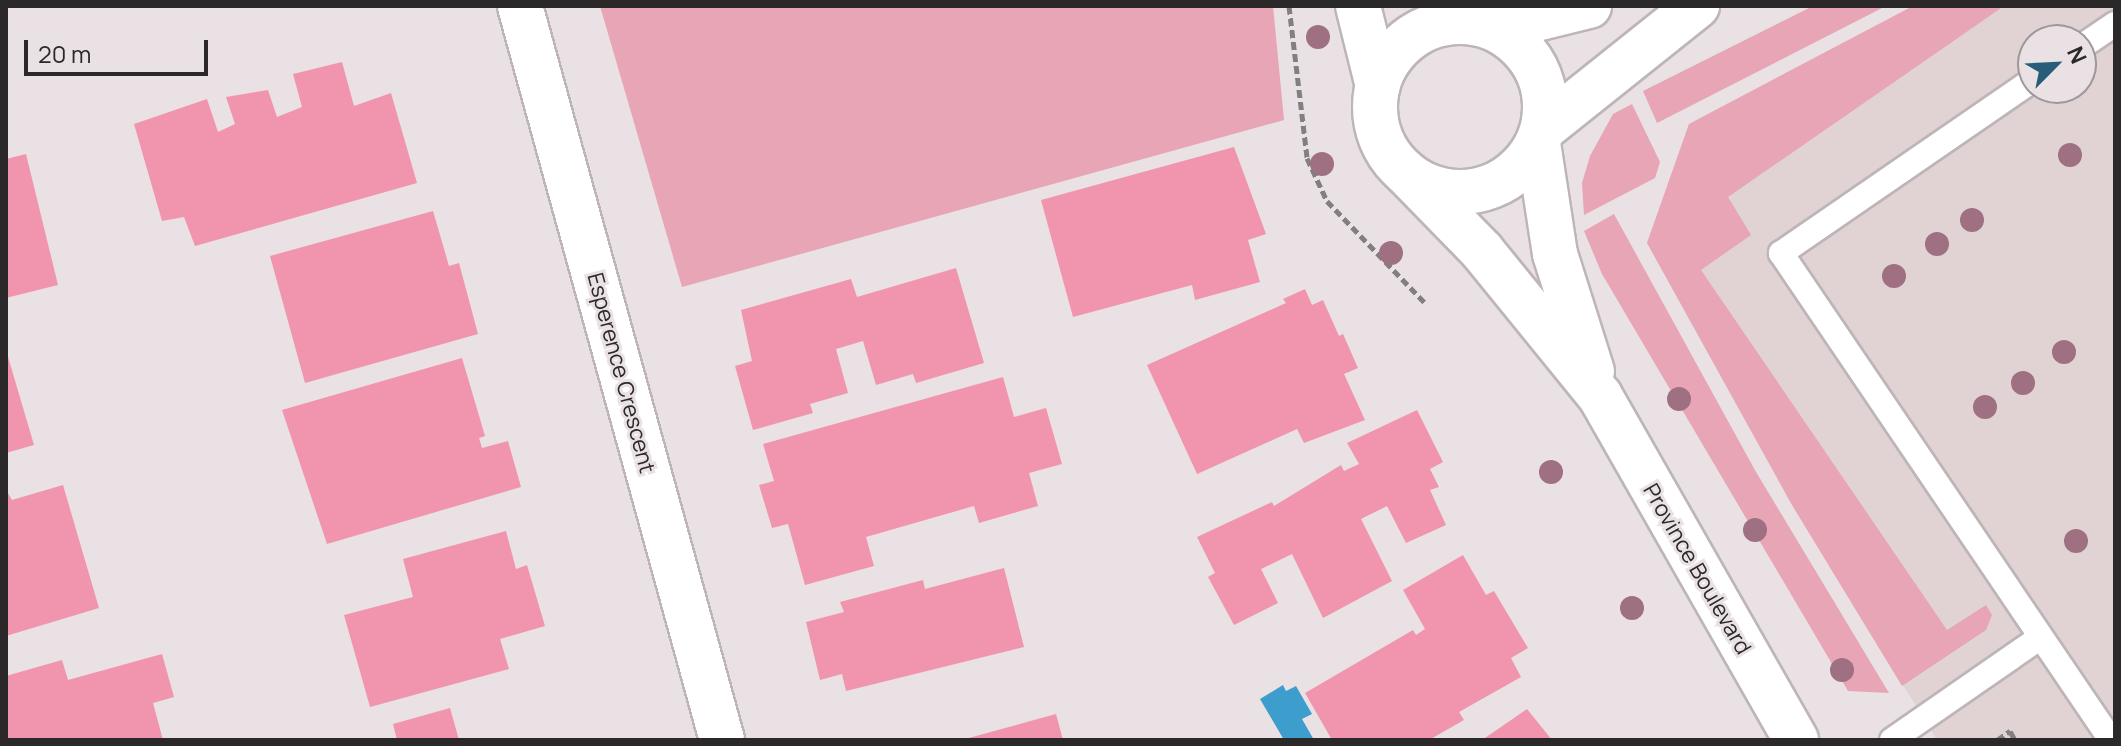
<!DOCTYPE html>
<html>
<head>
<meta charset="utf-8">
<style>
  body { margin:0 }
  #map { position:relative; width:2121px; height:746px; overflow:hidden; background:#e9e1e3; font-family:Manrope,sans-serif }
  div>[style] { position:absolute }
  .built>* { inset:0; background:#e1d2d4 }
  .green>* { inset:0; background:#e7a5b5 }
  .water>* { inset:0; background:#3d9ecd }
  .building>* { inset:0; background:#f095ad }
  .path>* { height:5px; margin-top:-2.5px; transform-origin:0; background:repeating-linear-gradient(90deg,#837e7f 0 8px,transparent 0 12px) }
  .roads { filter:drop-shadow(2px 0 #bdb5b7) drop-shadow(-2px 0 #bdb5b7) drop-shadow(0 2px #bdb5b7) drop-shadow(0 -2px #bdb5b7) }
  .service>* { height:24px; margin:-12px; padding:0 12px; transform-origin:12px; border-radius:12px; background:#fff }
  .minor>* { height:44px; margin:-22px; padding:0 22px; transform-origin:22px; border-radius:22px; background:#fff }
  .tertiary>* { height:44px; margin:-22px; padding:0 22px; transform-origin:22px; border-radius:22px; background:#fff }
  .tertiary>.ring { margin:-22px; padding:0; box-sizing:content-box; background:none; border:44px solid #fff; border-radius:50% }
  .trees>* { width:24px; height:24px; margin:-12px; border-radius:50%; background:#9f7082 }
  span { translate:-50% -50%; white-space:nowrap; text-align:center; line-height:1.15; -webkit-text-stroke:6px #e9e1e3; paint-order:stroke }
  .street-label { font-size:22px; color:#2b2829 }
  .frame { position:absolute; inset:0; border:8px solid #2b2829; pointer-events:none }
  .north { position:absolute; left:2017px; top:24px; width:80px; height:80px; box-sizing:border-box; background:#e9e1e3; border:2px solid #9d9799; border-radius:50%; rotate:66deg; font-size:22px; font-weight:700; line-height:32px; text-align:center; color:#2b2829 }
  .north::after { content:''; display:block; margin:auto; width:28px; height:36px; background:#275d78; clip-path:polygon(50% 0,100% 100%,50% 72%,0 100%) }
  .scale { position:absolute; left:24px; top:40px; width:184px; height:36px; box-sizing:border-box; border:4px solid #2b2829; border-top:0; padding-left:10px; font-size:24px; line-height:28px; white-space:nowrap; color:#2b2829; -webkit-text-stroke:6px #e9e1e3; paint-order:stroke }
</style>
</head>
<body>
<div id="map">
  <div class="built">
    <i style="clip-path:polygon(evenodd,1913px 6px,2115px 6px,2115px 740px,1937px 740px,1792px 505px,1647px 243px,1689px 124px,1913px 6px,2033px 40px,2081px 40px,2081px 88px,2033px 88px,2033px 40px)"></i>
  </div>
  <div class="green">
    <i style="clip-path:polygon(600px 6px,1273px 6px,1284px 120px,682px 287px)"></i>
    <i style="clip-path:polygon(1813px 6px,1886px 6px,1657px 123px,1643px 91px)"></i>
    <i style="clip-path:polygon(1913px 6px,2004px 6px,1728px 197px,1751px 235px,1701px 270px,1947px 630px,1986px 605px,1992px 615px,1986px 630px,1902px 686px,1792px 505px,1647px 243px,1689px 124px)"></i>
    <i style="clip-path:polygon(1632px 104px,1660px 162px,1655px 178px,1584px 215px,1582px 183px,1590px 156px,1613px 114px)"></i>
    <i style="clip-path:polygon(1614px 214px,1756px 472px,1889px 693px,1848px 691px,1602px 274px,1584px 231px)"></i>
  </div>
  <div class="water">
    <i style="clip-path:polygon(1283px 685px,1286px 691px,1296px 686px,1312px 714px,1302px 719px,1314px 740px,1284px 740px,1260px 699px)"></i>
  </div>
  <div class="building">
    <i style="clip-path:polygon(342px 62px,354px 106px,391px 93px,417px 183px,195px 246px,184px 217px,162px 221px,134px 124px,207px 99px,218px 132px,235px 124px,226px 97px,268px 90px,277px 117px,302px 107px,293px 74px)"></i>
    <i style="clip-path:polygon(1234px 147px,1266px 234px,1248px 240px,1260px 282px,1195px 300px,1192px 285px,1073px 317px,1041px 200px)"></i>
    <i style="clip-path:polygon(26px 154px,58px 285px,6px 298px,6px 159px)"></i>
    <i style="clip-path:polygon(433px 211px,449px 266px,459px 263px,478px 334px,305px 383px,270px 256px)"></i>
    <i style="clip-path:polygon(956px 268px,984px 363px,916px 383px,913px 374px,876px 385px,863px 341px,836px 349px,848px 393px,810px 404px,813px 413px,753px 430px,735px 366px,752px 361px,741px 310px,851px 279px,857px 297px)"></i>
    <i style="clip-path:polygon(1305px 289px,1312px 305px,1323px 300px,1339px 336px,1343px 334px,1358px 368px,1344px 374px,1365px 420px,1304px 443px,1297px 429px,1197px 474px,1147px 365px,1286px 303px,1283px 299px)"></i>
    <i style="clip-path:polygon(6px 350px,34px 445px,6px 453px)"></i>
    <i style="clip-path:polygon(462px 358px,485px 436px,479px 438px,482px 448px,508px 441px,521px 487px,327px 544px,282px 410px)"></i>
    <i style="clip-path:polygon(1003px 377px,1014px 417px,1046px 408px,1062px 464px,1029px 473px,1038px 506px,979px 523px,974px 506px,866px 537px,874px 566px,805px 585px,788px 524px,772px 528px,759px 485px,774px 481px,763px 444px)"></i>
    <i style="clip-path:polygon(1417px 410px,1443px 462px,1430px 469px,1439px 487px,1430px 490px,1446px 525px,1406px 543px,1387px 506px,1361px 519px,1392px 581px,1323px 618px,1292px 554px,1261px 569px,1278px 603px,1234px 625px,1208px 577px,1215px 573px,1197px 537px,1272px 502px,1274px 506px,1341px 465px,1344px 471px,1359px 464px,1347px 443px)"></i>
    <i style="clip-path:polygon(63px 485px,99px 608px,6px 636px,6px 490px,12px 500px)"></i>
    <i style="clip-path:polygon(506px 531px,516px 569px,527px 565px,545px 626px,500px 639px,509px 669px,370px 707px,344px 615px,413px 597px,403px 559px)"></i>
    <i style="clip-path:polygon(1463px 555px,1486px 595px,1494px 591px,1528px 648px,1511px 658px,1521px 677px,1459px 712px,1464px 720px,1429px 740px,1332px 740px,1305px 693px,1413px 630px,1416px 635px,1425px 629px,1403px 590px)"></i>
    <i style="clip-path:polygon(1004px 568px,1024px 647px,846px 691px,842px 674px,820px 680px,806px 622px,844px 612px,840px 602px,923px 580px,925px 589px)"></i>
    <i style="clip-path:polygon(162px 654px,174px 697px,153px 703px,163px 740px,6px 740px,6px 676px,62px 660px,68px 680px)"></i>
    <i style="clip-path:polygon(450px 708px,459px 740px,397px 740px,393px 724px)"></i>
    <i style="clip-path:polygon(1527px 709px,1552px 740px,1482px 740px)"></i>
    <i style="clip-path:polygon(1056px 714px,1063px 740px,965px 740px,965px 739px)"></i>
  </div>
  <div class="path">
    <i style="left:1289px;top:6px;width:153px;rotate:83.2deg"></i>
    <i style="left:1307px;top:158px;width:47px;rotate:65.1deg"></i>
    <i style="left:1327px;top:201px;width:144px;rotate:46.1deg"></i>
    <i style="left:1997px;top:740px;width:16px;rotate:-35deg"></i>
    <i style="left:2010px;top:731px;width:10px;rotate:61deg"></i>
  </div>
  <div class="roads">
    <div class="service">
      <i style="left:2081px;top:47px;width:41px;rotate:-34.1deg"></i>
      <i style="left:2033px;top:80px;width:306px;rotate:145.5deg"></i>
      <i style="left:1781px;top:253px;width:588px;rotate:55.88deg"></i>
      <i style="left:1892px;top:740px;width:181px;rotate:-34.7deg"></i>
    </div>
    <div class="minor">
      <i style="left:520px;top:6px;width:761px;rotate:74.61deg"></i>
    </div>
    <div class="tertiary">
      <i style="left:1358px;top:6px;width:82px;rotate:76deg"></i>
      <i class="ring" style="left:1375px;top:22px;width:126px;height:126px"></i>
      <i style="left:1496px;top:29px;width:96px;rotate:-13.9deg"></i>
      <i style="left:1544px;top:128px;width:196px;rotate:-38.6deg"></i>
      <i style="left:1538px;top:143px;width:112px;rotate:81.3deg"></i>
      <i style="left:1555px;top:254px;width:123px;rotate:72.5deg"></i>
      <i style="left:1405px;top:172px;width:110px;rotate:45.7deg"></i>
      <i style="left:1482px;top:251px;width:187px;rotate:50.9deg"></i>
      <i style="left:1600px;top:396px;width:396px;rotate:60.3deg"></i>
    </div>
  </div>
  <div class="trees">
    <i style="left:1318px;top:37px"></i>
    <i style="left:2070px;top:155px"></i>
    <i style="left:1322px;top:164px"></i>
    <i style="left:1972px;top:220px"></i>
    <i style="left:1937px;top:244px"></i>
    <i style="left:1391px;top:253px"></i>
    <i style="left:1894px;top:276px"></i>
    <i style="left:2064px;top:352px"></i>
    <i style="left:2023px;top:383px"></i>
    <i style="left:1679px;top:399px"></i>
    <i style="left:1985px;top:407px"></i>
    <i style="left:1551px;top:472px"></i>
    <i style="left:1755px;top:530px"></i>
    <i style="left:2076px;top:541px"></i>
    <i style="left:1632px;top:608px"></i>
    <i style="left:1842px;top:670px"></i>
  </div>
  <div class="street-label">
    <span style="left:621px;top:373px;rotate:75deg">Esperence Crescent</span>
    <span style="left:1697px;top:569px;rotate:60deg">Province Boulevard</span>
  </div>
  <div class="frame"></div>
  <div class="north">N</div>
  <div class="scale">20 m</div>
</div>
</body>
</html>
